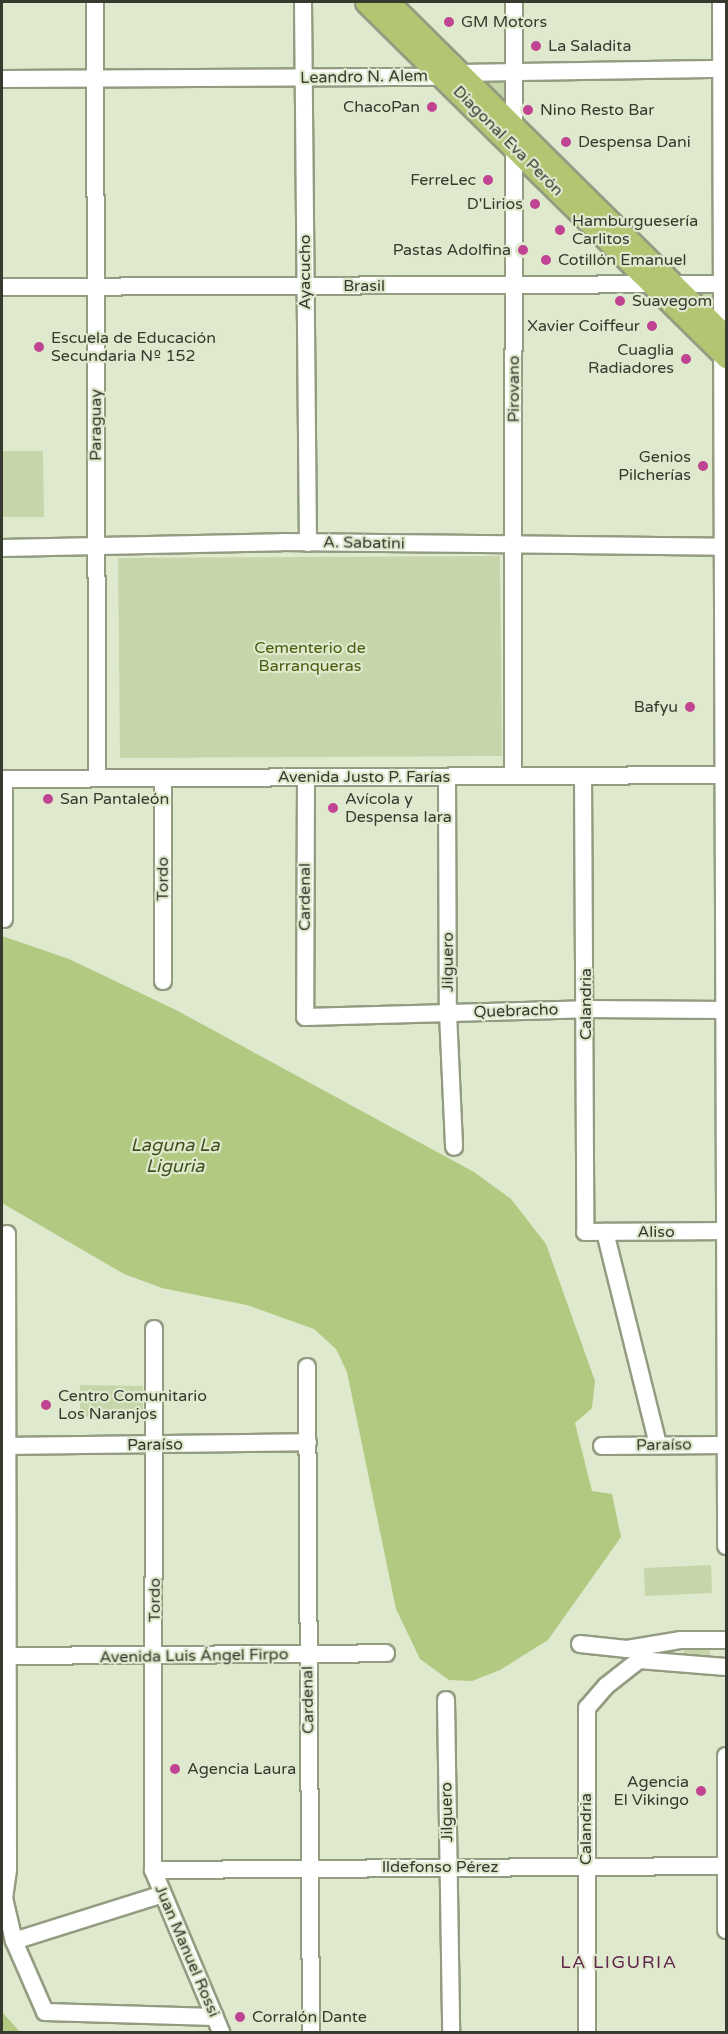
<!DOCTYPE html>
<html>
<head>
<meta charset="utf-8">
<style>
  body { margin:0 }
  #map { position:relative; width:728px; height:2034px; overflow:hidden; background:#dfe9cd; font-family:"Varela Round",sans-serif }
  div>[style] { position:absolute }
  .green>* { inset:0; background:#c7d6aa }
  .water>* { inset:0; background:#b2c981 }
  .roads { filter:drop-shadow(2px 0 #939c81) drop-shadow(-2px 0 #939c81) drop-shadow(0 2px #939c81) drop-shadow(0 -2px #939c81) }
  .minor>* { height:16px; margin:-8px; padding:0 8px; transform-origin:8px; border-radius:8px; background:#fff }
  .major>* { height:21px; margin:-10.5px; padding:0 10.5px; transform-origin:10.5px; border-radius:10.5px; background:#b2c571 }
  .dots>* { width:16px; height:16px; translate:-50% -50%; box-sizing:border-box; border:3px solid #dfe9cd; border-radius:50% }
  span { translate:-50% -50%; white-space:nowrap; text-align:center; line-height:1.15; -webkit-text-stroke:4.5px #dfe9cd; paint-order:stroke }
  .poi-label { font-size:16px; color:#363a2f }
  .left { translate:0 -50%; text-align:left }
  .right { translate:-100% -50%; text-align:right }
  .street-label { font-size:16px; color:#363a2f }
  .park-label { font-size:16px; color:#495d0c }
  .water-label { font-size:18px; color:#43511e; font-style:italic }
  .neighbourhood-label { font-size:18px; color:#63264b; letter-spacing:1.5px }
  .frame { position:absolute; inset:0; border:3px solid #363a2f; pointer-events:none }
</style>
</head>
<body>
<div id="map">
  <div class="green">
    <i style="clip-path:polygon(477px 80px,504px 80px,506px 106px)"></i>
    <i style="clip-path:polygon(696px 289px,716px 292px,718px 313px,693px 295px)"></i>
    <i style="clip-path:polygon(2px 451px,43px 451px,44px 517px,2px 517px)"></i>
    <i style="clip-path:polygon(500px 556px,502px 756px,120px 758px,118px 558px)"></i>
    <i style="clip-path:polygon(80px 1385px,143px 1386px,143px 1418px,80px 1417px)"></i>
    <i style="clip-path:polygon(711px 1565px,712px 1593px,645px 1596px,644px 1568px)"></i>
    <i style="clip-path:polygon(684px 1644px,710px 1644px,710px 1661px,683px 1661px)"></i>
  </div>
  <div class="water">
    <i style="clip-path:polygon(2px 936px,69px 959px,176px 1010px,474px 1172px,511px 1199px,546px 1244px,595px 1381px,592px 1408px,575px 1423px,592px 1491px,612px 1494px,621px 1537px,548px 1640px,500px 1670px,472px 1681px,449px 1680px,420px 1659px,396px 1609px,347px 1372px,336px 1349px,314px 1329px,247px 1305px,162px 1288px,124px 1274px,2px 1203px)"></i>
    <i style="clip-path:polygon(2px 2012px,20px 2032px,2px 2032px)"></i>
  </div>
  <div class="roads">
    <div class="minor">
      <i style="left:95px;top:2px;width:775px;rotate:89.85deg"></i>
      <i style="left:303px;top:2px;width:541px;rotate:89.47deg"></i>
      <i style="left:721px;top:2px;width:1544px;rotate:89.81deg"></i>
      <i style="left:2px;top:79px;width:440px;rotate:-0.3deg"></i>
      <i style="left:442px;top:77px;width:19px;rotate:-12deg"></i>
      <i style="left:461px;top:73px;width:265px;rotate:-0.9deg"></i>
      <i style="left:2px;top:287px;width:724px;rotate:-0.24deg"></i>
      <i style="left:2px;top:548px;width:280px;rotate:-1.2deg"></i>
      <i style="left:282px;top:542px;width:444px;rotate:0.6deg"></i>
      <i style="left:513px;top:776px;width:774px;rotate:-89.93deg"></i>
      <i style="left:583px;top:776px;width:456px;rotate:89.7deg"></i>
      <i style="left:585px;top:1232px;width:141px;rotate:-0.4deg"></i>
      <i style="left:306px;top:777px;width:240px;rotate:90.2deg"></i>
      <i style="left:305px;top:1017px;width:281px;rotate:-1.6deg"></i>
      <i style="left:586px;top:1009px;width:140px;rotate:0.4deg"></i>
      <i style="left:447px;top:777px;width:236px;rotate:89.8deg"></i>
      <i style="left:448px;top:1013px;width:134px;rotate:87.4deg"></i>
      <i style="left:2px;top:779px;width:724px;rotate:-0.32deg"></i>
      <i style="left:4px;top:779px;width:140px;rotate:90deg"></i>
      <i style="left:163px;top:981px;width:203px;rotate:-90deg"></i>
      <i style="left:605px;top:1232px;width:219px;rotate:76deg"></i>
      <i style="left:7px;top:1234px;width:636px;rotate:89.91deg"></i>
      <i style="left:8px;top:1870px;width:28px;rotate:98deg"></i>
      <i style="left:4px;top:1898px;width:44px;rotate:76.9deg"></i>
      <i style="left:14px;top:1941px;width:77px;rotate:66.4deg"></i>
      <i style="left:45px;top:2012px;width:170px;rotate:1.7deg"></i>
      <i style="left:154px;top:1329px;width:541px;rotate:90.11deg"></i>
      <i style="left:153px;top:1870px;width:176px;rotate:67.2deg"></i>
      <i style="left:307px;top:1367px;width:665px;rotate:89.66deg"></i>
      <i style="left:2px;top:1446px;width:306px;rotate:-0.7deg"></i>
      <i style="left:602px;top:1446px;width:124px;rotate:-0.5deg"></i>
      <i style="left:580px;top:1644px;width:47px;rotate:6.1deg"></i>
      <i style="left:627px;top:1649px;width:55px;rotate:-9.5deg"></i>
      <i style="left:681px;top:1640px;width:45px"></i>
      <i style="left:2px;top:1656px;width:384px;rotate:-0.4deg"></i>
      <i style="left:639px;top:1660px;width:87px;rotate:4.6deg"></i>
      <i style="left:446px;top:1700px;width:332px;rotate:89.1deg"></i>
      <i style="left:726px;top:1756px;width:174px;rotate:90deg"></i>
      <i style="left:153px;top:1870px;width:573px;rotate:-0.4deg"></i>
      <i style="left:14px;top:1941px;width:153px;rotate:-17.5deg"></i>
      <i style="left:587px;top:2032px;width:324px;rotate:-90deg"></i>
      <i style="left:587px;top:1708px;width:29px;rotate:-49deg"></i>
      <i style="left:606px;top:1686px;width:42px;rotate:-38.2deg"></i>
      <i style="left:639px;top:1660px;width:12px;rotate:-85deg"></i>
    </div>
    <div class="major">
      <i style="left:366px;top:2px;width:506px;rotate:44.6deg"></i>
      <i style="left:388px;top:2px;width:475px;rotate:44.7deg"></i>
    </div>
  </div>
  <div class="dots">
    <i style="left:449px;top:22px;background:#c14492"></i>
    <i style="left:536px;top:46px;background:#c14492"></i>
    <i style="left:432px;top:107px;background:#c14492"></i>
    <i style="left:528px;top:110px;background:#c14492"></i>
    <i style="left:566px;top:142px;background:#c14492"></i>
    <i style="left:488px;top:180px;background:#c14492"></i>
    <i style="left:535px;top:204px;background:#c14492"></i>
    <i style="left:560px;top:230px;background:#c14492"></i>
    <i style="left:523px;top:250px;background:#c14492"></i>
    <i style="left:546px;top:260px;background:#c14492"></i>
    <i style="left:620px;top:301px;background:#c14492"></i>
    <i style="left:652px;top:326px;background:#c14492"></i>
    <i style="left:39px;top:347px;background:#c14492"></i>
    <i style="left:686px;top:359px;background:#c14492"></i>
    <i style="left:703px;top:466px;background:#c14492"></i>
    <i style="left:690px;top:707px;background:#c14492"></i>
    <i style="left:48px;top:799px;background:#c14492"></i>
    <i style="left:333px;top:808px;background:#c14492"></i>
    <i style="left:46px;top:1405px;background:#c14492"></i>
    <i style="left:175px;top:1769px;background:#c14492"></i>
    <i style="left:701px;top:1791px;background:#c14492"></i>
    <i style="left:240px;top:2017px;background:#c14492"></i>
  </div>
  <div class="poi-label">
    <span class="left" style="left:461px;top:22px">GM Motors</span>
    <span class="left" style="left:548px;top:46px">La Saladita</span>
    <span class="right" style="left:420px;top:107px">ChacoPan</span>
    <span class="left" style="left:540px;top:110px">Nino Resto Bar</span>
    <span class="left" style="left:578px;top:142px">Despensa Dani</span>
    <span class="right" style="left:476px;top:180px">FerreLec</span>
    <span class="right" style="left:523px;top:204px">D'Lirios</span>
    <span class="left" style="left:572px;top:230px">Hamburguesería<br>Carlitos</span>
    <span class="right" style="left:511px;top:250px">Pastas Adolfina</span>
    <span class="left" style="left:558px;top:260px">Cotillón Emanuel</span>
    <span class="left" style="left:632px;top:301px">Suavegom</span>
    <span class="right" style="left:640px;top:326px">Xavier Coiffeur</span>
    <span class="left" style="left:51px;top:347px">Escuela de Educación<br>Secundaria Nº 152</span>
    <span class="right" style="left:674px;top:359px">Cuaglia<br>Radiadores</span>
    <span class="right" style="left:691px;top:466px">Genios<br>Pilcherías</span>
    <span class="right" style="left:678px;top:707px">Bafyu</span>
    <span class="left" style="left:60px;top:799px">San Pantaleón</span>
    <span class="left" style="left:345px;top:808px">Avícola y<br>Despensa Iara</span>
    <span class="left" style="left:58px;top:1405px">Centro Comunitario<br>Los Naranjos</span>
    <span class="left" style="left:187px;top:1769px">Agencia Laura</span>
    <span class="right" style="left:689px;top:1791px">Agencia<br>El Vikingo</span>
    <span class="left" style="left:252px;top:2017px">Corralón Dante</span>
  </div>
  <div class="street-label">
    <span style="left:364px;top:77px;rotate:-1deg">Leandro N. Alem</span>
    <span style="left:508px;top:141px;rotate:45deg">Diagonal Eva Perón</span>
    <span style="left:305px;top:272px;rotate:-90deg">Ayacucho</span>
    <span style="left:364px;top:286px">Brasil</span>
    <span style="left:514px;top:389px;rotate:-90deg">Pirovano</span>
    <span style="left:96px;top:425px;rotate:-90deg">Paraguay</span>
    <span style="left:364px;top:543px;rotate:1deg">A. Sabatini</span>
    <span style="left:364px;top:777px">Avenida Justo P. Farías</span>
    <span style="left:163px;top:879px;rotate:-90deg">Tordo</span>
    <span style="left:305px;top:897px;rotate:-90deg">Cardenal</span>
    <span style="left:448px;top:962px;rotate:-90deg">Jilguero</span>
    <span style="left:586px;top:1004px;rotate:-90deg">Calandria</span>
    <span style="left:516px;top:1011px;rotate:-2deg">Quebracho</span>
    <span style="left:656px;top:1232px">Aliso</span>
    <span style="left:155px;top:1445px;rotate:-1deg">Paraíso</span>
    <span style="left:664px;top:1445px;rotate:-1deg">Paraíso</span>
    <span style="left:155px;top:1600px;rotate:-90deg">Tordo</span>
    <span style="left:194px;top:1656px;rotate:-1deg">Avenida Luis Ángel Firpo</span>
    <span style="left:308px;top:1700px;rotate:-91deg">Cardenal</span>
    <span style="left:447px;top:1812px;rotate:-91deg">Jilguero</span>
    <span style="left:586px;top:1829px;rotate:-90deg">Calandria</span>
    <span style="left:440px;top:1867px">Ildefonso Pérez</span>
    <span style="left:187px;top:1951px;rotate:67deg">Juan Manuel Rossi</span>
  </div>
  <div class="park-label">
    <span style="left:310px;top:657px">Cementerio de<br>Barranqueras</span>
  </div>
  <div class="water-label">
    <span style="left:175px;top:1156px">Laguna La<br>Liguria</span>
  </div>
  <div class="neighbourhood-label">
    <span style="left:619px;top:1962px">LA LIGURIA</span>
  </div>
  <div class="frame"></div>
</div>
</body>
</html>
